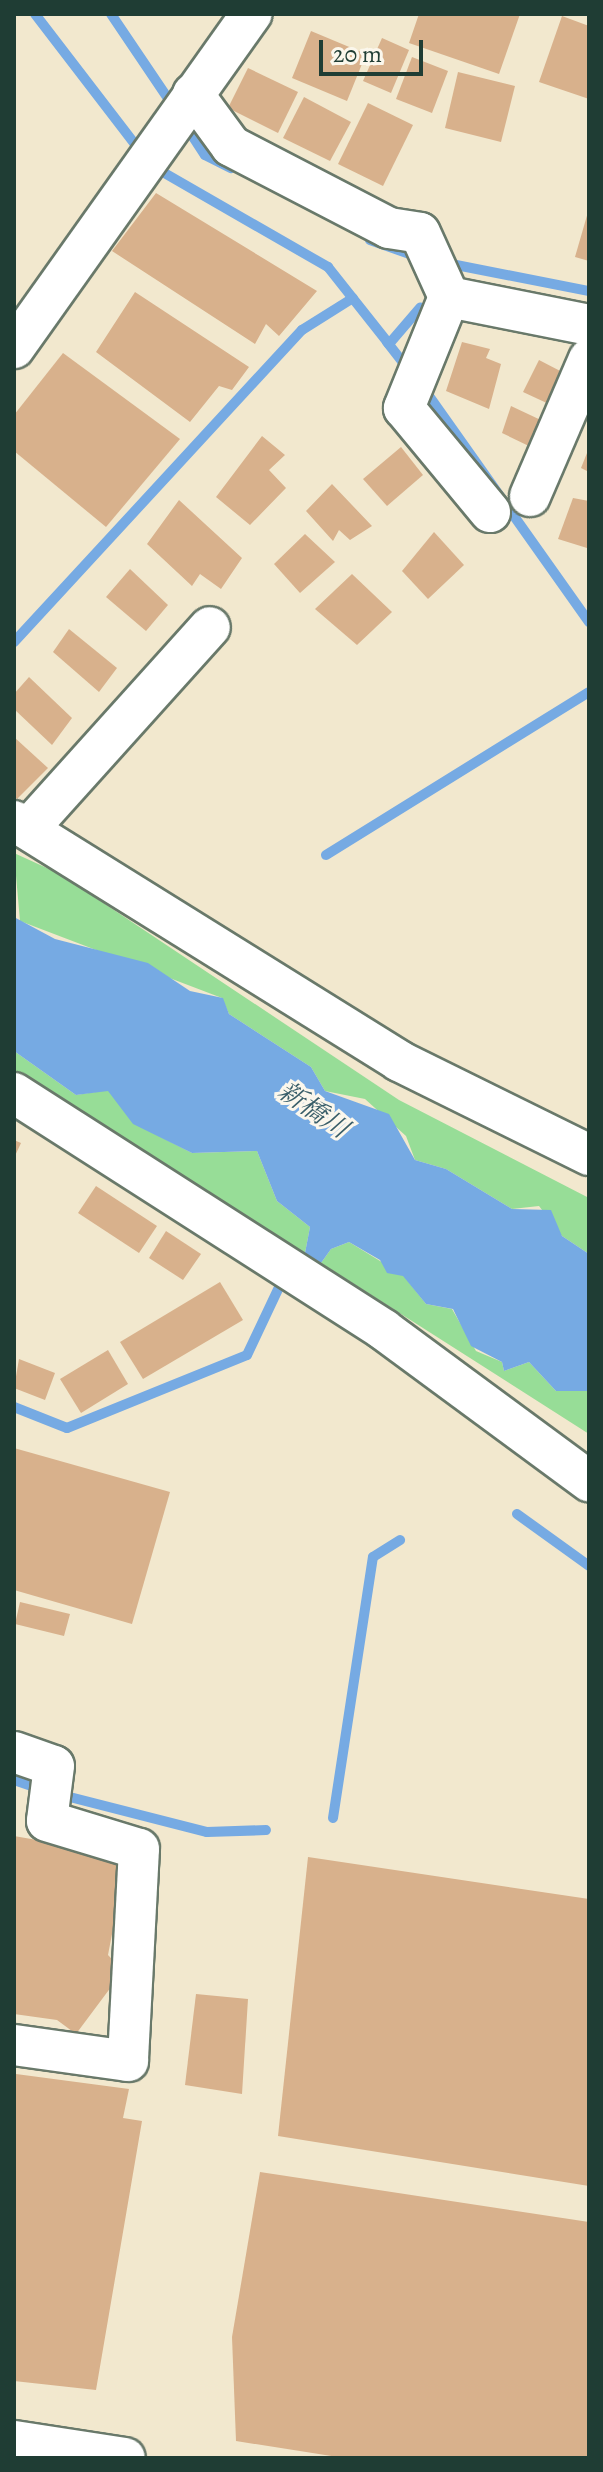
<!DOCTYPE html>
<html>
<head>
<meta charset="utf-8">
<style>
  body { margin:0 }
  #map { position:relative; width:603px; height:2472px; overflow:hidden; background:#f2e8ce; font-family:Alegreya,"Noto Serif JP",serif }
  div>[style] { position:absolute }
  .green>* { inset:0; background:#97dd97 }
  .water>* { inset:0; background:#76aae3 }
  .stream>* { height:10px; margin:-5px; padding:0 5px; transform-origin:5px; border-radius:5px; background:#76aae3 }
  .building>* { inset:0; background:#d8b18c }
  .roads { filter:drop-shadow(2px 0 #69796a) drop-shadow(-2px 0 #69796a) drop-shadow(0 2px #69796a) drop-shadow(0 -2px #69796a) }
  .minor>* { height:40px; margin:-20px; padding:0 20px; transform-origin:20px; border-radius:20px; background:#fff }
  span { translate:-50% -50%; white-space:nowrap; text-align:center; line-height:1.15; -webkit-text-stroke:6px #fbf7ec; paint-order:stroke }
  .water-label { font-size:26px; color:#395e69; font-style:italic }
  .frame { position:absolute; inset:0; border:16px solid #1f3d34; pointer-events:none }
  .scale { position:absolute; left:319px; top:40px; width:104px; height:36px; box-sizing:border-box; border:4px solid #1f3d34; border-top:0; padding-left:10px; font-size:24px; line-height:28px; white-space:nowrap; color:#1f3d34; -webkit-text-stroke:6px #fbf7ec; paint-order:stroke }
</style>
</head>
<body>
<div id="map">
  <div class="green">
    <i style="clip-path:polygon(14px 853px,60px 874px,399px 1100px,589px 1198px,589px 1254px,562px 1236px,539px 1206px,512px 1209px,446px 1169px,415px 1160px,406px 1136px,365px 1099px,325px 1091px,311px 1067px,229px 1014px,222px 998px,20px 921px)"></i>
    <i style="clip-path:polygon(14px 1051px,76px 1095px,108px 1090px,145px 1129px,192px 1153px,257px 1151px,277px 1201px,310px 1227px,305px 1253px,14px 1070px)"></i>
    <i style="clip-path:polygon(349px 1242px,403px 1275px,426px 1304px,452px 1309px,476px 1351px,502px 1362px,504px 1371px,529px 1362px,556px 1391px,589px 1391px,589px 1434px,321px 1263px,331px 1249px)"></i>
  </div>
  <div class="water">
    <i style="clip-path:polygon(14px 917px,55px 939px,148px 963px,190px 991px,223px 998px,229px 1014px,311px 1067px,325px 1091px,389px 1114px,415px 1160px,446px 1169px,512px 1209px,551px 1210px,562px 1236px,589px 1254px,589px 1391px,556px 1391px,529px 1362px,504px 1371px,502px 1362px,471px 1346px,453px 1309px,426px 1304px,403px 1276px,387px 1273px,380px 1260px,349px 1242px,331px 1249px,321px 1263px,305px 1253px,310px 1227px,277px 1201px,257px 1151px,192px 1153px,133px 1124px,108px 1091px,76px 1095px,14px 1051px)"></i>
  </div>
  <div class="stream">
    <i style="left:35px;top:14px;width:174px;rotate:52.5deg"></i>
    <i style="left:111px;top:14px;width:111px;rotate:56deg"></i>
    <i style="left:184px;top:123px;width:38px;rotate:57deg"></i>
    <i style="left:205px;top:155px;width:29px;rotate:27deg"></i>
    <i style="left:154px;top:167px;width:201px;rotate:29.9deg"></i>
    <i style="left:328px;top:267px;width:98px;rotate:51.6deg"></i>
    <i style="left:389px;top:344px;width:48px;rotate:-49.3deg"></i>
    <i style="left:370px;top:240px;width:51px;rotate:19.5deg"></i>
    <i style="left:446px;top:263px;width:146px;rotate:11.1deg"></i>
    <i style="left:387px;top:342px;width:36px;rotate:52deg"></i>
    <i style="left:424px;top:389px;width:286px;rotate:54.7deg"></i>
    <i style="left:14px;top:642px;width:425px;rotate:-47.3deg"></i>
    <i style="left:302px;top:330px;width:60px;rotate:-32.1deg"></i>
    <i style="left:326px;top:855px;width:309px;rotate:-31.8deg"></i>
    <i style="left:14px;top:1407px;width:57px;rotate:21.6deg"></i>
    <i style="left:67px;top:1428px;width:194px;rotate:-22.1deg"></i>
    <i style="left:247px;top:1355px;width:80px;rotate:-64.7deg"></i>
    <i style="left:517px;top:1514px;width:89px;rotate:35.8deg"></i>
    <i style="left:14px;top:1780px;width:31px;rotate:19deg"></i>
    <i style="left:58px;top:1794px;width:154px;rotate:14.3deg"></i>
    <i style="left:207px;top:1832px;width:59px;rotate:-1.9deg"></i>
    <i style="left:333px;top:1818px;width:264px;rotate:-81.3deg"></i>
    <i style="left:373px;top:1557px;width:32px;rotate:-32deg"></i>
  </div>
  <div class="building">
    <i style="clip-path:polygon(419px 14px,520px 14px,499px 74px,409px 43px)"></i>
    <i style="clip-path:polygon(562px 16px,589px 26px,589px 99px,539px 82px)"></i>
    <i style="clip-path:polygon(311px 31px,366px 54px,347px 101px,292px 78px)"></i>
    <i style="clip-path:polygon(382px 38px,409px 50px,391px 93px,363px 81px)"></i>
    <i style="clip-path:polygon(412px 57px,448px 71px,432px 113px,396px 99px)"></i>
    <i style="clip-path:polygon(248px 68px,298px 92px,278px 133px,228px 108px)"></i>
    <i style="clip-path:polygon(458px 72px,515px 86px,501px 142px,445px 128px)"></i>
    <i style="clip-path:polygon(304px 97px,351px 122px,330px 161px,283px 138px)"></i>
    <i style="clip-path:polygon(368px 103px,413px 125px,383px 186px,338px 164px)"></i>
    <i style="clip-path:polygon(156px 193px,317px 291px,279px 336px,266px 324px,255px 344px,112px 251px)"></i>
    <i style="clip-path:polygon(588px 212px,589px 212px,589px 261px,575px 257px)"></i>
    <i style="clip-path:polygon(135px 292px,249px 367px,232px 390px,219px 386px,190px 422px,96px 352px)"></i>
    <i style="clip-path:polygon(462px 342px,490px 349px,486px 358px,501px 364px,489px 409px,446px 391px)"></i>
    <i style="clip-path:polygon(63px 353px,180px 439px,106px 527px,14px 451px,14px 415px)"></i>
    <i style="clip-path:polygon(539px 360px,566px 374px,551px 405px,523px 392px)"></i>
    <i style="clip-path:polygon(511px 406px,545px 422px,533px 448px,502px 433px)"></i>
    <i style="clip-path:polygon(262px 436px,285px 455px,269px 470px,286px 488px,250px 525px,216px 497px)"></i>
    <i style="clip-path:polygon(401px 447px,423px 475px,387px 506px,363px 479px)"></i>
    <i style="clip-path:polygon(589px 448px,589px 472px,581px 468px)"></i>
    <i style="clip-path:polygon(332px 484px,372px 526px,350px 540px,339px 530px,333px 541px,306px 511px)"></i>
    <i style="clip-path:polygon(573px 498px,589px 501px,587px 548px,558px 539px)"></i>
    <i style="clip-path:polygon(179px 500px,242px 558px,221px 589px,200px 574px,192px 586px,147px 544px)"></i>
    <i style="clip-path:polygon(434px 532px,464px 565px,428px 599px,402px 571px)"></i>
    <i style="clip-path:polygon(305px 534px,335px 562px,300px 593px,274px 564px)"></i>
    <i style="clip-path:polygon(130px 569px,168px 605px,146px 631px,106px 597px)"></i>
    <i style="clip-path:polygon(352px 574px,392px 612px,357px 645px,315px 609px)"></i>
    <i style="clip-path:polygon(69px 629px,117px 668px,99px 692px,53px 652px)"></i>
    <i style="clip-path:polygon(29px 677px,72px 718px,52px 745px,14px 709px,14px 694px)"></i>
    <i style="clip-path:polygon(14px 737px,48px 768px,17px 799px,14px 796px)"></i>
    <i style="clip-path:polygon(14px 1140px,21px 1143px,14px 1158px)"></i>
    <i style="clip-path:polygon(96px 1186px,157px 1226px,139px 1253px,78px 1213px)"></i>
    <i style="clip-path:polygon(166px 1231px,201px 1254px,183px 1280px,149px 1258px)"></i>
    <i style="clip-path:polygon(220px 1282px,243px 1320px,143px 1379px,120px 1342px)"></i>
    <i style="clip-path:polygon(108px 1350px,128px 1384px,81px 1413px,60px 1379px)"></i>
    <i style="clip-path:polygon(19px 1359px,55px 1373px,45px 1400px,14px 1388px)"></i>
    <i style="clip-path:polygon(14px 1448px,170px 1492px,132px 1624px,14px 1590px)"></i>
    <i style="clip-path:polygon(20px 1602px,70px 1614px,64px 1636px,15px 1624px)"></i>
    <i style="clip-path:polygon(14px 1836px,94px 1850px,129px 1845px,108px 1955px,123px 1971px,76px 2034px,57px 2020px,14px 2014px)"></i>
    <i style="clip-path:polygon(308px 1857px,589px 1899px,589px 2186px,278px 2136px)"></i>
    <i style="clip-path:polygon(196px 1994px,248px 1999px,242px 2094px,185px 2085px)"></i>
    <i style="clip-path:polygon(16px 2074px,129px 2089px,123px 2118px,142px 2121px,96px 2390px,14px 2381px)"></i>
    <i style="clip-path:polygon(260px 2172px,589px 2222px,589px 2458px,344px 2458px,236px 2441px,232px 2337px)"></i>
  </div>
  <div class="roads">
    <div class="minor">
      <i style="left:193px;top:94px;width:64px;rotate:53.8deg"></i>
      <i style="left:231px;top:146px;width:178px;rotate:27.4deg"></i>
      <i style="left:389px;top:228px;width:31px;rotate:9deg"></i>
      <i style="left:420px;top:233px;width:70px;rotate:65.6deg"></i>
      <i style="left:449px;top:297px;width:120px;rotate:112.1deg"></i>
      <i style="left:404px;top:408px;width:135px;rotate:50.4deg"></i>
      <i style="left:449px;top:297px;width:143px;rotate:11.3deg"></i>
      <i style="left:14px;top:348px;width:410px;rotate:-54.6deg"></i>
      <i style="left:530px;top:496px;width:149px;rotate:-66.7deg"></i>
      <i style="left:14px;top:821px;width:454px;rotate:31.9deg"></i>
      <i style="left:399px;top:1061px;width:212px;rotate:26.3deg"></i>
      <i style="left:29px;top:828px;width:270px;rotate:-48deg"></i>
      <i style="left:14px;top:1093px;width:439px;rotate:32.6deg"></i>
      <i style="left:384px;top:1330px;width:255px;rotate:36.4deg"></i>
      <i style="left:14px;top:1752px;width:42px;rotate:19.3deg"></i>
      <i style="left:54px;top:1766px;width:55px;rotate:97.3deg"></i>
      <i style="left:47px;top:1821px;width:96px;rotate:16.9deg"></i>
      <i style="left:139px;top:1849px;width:212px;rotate:93deg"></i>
      <i style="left:128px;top:2061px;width:115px;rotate:-172deg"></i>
      <i style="left:14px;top:2441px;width:112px;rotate:8.7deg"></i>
    </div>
  </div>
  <div class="water-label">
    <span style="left:313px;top:1110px;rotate:34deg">新橋川</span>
  </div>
  <div class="frame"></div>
  <div class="scale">20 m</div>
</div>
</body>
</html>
